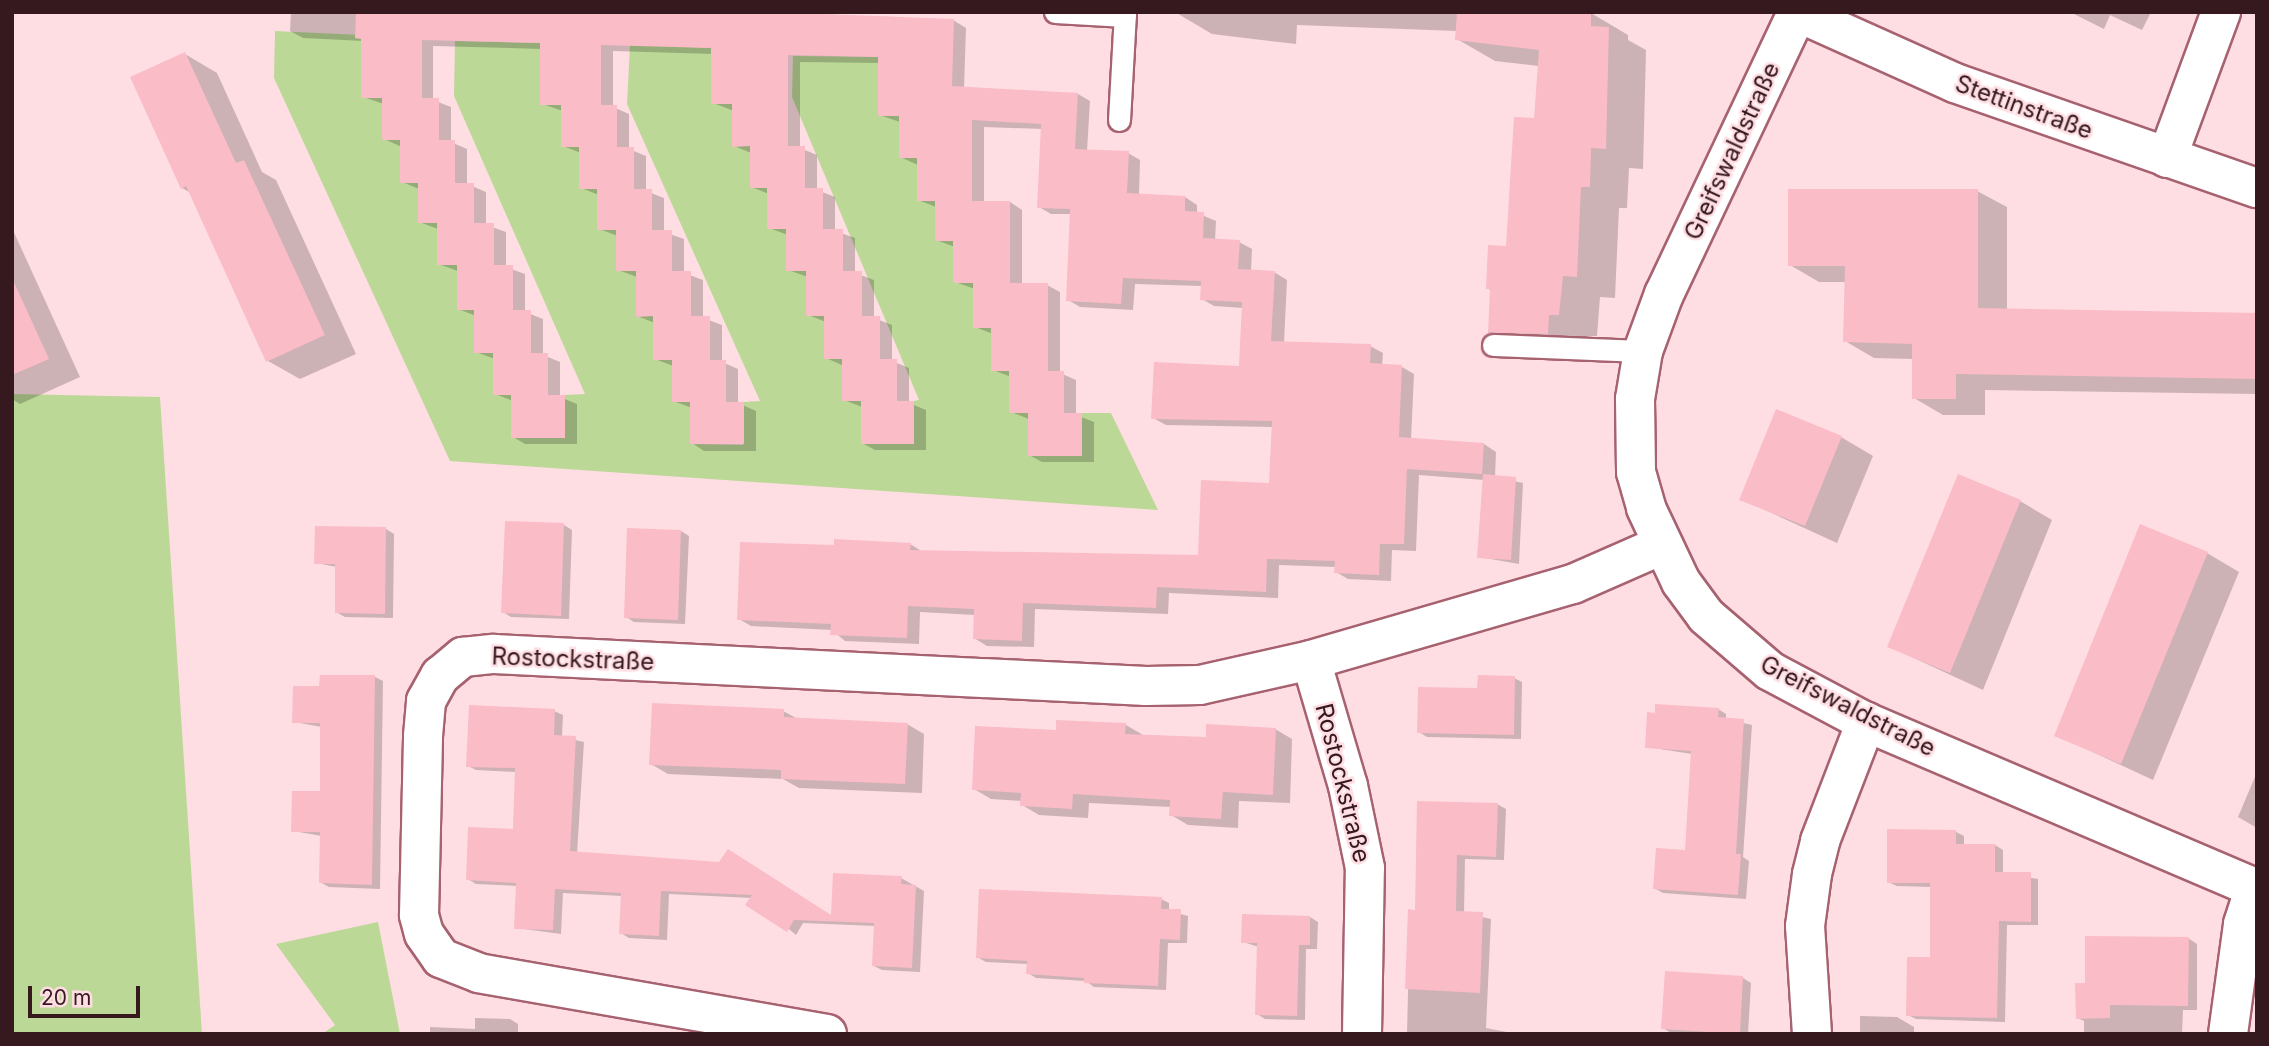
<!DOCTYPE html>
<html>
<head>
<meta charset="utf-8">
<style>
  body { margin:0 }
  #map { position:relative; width:2269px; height:1046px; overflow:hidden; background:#ffdee3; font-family:Inter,sans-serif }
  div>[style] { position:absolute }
  .green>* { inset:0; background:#bcd897 }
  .shadow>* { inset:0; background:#0003 }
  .building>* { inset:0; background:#fabcc7 }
  .roads { filter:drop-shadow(2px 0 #a76270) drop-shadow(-2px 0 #a76270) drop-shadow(0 2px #a76270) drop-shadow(0 -2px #a76270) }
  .service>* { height:21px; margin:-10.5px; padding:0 10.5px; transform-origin:10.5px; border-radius:10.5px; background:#fff }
  .minor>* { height:38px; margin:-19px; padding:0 19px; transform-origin:19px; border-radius:19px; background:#fff }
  span { translate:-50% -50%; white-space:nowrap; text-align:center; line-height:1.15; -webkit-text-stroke:5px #ffdee3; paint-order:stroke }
  .street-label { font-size:24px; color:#35191f }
  .frame { position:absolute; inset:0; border:14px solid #35191f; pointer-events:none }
  .scale { position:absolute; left:28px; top:986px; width:112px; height:32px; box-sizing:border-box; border:4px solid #35191f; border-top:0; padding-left:9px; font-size:21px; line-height:24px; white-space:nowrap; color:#35191f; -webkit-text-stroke:5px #ffdee3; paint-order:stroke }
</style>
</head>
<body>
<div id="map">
  <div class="green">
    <i style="clip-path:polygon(275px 31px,361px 35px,361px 98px,382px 98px,382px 140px,400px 140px,418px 183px,418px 223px,437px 223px,437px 265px,457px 265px,457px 309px,474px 310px,474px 353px,493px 353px,493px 395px,511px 395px,565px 437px,565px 395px,585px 394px,454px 96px,455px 41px,540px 43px,540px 105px,561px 105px,561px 147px,579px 147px,579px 188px,597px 189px,597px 229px,616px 230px,616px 271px,636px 271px,636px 316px,653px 316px,653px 360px,672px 360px,672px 401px,690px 402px,690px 444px,743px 445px,744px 402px,760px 401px,627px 104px,630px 45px,711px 48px,711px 104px,732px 104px,732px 146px,750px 146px,750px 188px,767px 188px,767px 229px,786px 229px,786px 271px,806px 271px,806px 316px,824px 316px,824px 359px,842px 359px,842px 401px,861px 401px,861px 444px,914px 444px,914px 401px,919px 400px,792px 97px,793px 56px,878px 57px,878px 116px,899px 116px,899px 158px,917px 158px,917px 200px,935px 201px,935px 241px,953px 241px,953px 283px,973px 283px,991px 328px,991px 371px,1009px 371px,1028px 413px,1028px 456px,1081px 456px,1082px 413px,1111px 413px,1158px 510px,450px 461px,274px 78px)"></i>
    <i style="clip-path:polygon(12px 394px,160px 397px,202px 1034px,12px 1034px)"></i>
    <i style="clip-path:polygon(378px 922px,400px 1034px,322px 1034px,335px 1025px,276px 944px)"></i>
  </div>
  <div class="shadow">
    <i style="clip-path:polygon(291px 12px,739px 12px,953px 20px,966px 28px,964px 88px,1078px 94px,1090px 101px,1087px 151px,1128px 153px,1140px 160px,1139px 195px,1185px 197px,1197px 205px,1197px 213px,1216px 221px,1215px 241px,1239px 242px,1252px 249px,1251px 271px,1274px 272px,1287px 280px,1284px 343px,1370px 346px,1383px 353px,1382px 366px,1402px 367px,1414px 374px,1411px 440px,1484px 444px,1496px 452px,1495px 477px,1523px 483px,1519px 564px,1479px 557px,1484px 480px,1419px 475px,1416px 551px,1392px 550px,1391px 581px,1348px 579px,1336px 572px,1336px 567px,1279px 565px,1278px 598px,1169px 593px,1168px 614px,1035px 609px,1034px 647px,987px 646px,974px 638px,975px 615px,920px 612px,919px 644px,845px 641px,832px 630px,751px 626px,739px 619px,835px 547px,910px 544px,923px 552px,1199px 557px,1271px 485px,1274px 427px,1166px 425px,1153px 418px,1241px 368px,1244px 308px,1214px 306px,1202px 299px,1202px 286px,1135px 284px,1133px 310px,1080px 307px,1068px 300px,1071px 214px,1051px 214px,1039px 207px,1043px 129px,984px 127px,984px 202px,1010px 202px,1022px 210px,1022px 285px,1047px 285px,1060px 292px,1060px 373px,1076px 380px,1076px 415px,1094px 422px,1094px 462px,1042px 462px,1029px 455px,1029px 419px,1011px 412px,1011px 377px,993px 370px,993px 334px,975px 327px,975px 289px,955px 282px,955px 247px,936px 240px,936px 207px,918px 200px,918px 165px,900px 157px,900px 122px,879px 115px,879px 63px,800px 62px,800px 148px,817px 155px,817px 190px,835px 197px,835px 231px,855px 238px,855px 273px,874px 280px,874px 318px,892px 325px,892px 361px,909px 368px,909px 403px,926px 410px,926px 450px,875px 450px,862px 443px,862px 407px,844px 400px,844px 366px,826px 358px,826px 322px,808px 315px,808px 277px,788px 270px,788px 235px,769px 228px,769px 194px,751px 187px,751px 153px,734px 146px,734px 111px,713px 103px,713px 54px,613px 51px,613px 107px,629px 114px,629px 149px,646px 156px,646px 191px,664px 198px,664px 232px,684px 239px,684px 273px,703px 280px,703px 318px,722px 325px,722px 362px,738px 369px,738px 403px,756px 411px,756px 451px,704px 451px,692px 443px,692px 408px,673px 401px,673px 366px,655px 359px,655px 323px,637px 316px,637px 277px,618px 270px,618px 236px,599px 229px,599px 195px,581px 188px,581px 153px,563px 146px,563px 111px,542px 104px,542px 49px,433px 46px,433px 100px,451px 107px,451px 142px,467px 149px,467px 184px,486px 192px,486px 225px,506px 232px,506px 267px,525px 274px,525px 312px,543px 319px,543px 355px,560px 362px,560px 397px,577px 404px,577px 444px,525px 444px,513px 437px,513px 401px,495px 394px,495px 359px,476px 352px,476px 316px,458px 309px,458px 271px,438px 264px,438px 229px,419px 222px,419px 189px,402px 182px,402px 147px,384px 139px,384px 104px,363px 97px,363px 41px,303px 38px,290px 31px)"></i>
    <i style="clip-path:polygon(1175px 12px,1581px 12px,1591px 13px,1628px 35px,1628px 40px,1646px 50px,1643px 169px,1629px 168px,1627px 208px,1619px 208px,1615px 298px,1600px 297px,1597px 336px,1587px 336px,1586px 355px,1527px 354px,1489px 332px,1492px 291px,1487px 288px,1507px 248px,1536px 120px,1539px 66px,1495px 61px,1457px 39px,1457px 31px,1297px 25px,1296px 44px,1212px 34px)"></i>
    <i style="clip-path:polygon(2070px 12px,2151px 12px,2142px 30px,2110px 15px,2104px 29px)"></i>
    <i style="clip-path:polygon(185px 54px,217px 73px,262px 172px,276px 180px,356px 354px,300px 379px,268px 361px,191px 193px,182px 188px)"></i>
    <i style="clip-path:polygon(1977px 191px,2007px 207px,2007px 310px,2257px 314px,2257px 394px,1985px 390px,1985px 415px,1943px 415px,1914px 398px,1914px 359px,1874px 358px,1845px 341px,1846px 282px,1819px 282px,1790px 265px)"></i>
    <i style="clip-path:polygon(12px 228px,80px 377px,20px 404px,12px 399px)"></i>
    <i style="clip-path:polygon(1841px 437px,1873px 456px,1837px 543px,1741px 499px)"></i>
    <i style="clip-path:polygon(2020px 501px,2052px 520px,1983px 690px,1890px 647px)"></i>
    <i style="clip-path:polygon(506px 523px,564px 525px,572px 530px,569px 619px,511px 617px,503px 612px)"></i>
    <i style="clip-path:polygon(386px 529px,394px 534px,393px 618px,345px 617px,336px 612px,337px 567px,316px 563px)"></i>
    <i style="clip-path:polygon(629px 529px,681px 531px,689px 536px,685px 624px,634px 622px,626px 617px)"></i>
    <i style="clip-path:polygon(2207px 553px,2239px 572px,2153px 780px,2056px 735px)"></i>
    <i style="clip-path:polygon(321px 677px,375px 677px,383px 681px,380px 889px,329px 887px,320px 882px,322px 836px,293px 831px,322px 793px,322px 727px,294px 722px,321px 688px)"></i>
    <i style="clip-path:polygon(1514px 678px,1522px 682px,1521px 739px,1427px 737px,1419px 732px,1479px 690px)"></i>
    <i style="clip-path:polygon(1718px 709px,1726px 714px,1726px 719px,1752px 725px,1743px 857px,1749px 861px,1746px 899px,1663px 893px,1654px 888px,1686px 852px,1692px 754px,1647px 747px)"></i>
    <i style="clip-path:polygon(554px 711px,563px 715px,562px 737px,584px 742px,577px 854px,720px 864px,833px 918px,901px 878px,924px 891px,920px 972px,882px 970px,874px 966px,876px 926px,803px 923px,796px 935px,752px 898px,669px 894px,667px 940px,629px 938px,621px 933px,622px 896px,563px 893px,561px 934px,516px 928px,518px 886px,476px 884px,468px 879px,515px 831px,517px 772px,476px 770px,468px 766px)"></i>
    <i style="clip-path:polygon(783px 711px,798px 719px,907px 724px,924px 734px,922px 793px,799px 788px,783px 779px,668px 774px,651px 764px)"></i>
    <i style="clip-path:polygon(1126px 725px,1143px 735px,1208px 739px,1275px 729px,1292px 739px,1290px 803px,1239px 801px,1238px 828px,1188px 825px,1171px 815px,1171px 807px,1089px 803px,1088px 818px,1039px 815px,1022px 805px,1022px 801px,991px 799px,974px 789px,1057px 732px)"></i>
    <i style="clip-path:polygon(2257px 772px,2257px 828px,2238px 817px)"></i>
    <i style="clip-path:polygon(1419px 803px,1497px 804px,1506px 809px,1504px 860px,1465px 859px,1464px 913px,1491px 919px,1486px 1028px,1517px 1034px,1407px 1034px,1410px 911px,1417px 911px)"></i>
    <i style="clip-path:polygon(1956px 832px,1964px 836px,1964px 845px,1995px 845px,2003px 850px,2003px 873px,2038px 879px,2038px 925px,2007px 925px,2005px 1022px,1916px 1019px,1908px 1015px,1932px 959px,1932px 887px,1897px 886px,1888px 882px)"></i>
    <i style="clip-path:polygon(1161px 899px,1169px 903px,1169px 911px,1188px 916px,1187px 943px,1168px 943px,1166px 990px,1094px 987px,1086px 981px,1036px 978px,1028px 973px,1029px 964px,986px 962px,977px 957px)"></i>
    <i style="clip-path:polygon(1310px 917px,1318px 922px,1317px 949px,1306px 949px,1305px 1020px,1265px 1019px,1257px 1014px,1259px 947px,1243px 942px)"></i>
    <i style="clip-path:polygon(2188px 938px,2197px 944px,2197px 1010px,2183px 1010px,2182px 1034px,2084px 1034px,2084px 1021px,2077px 1018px,2087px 984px)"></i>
    <i style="clip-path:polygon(1743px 978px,1751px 983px,1748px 1034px,1671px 1033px,1663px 1028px)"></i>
    <i style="clip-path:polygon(1860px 1016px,1897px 1017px,1914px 1027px,1914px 1034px,1860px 1034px)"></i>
    <i style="clip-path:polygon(475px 1018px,510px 1019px,518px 1024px,518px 1034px,430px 1034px,430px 1027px,475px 1029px)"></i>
  </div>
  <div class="building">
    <i style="clip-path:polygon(356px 12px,774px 12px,954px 19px,952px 86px,1078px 93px,1075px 149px,1129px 151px,1127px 193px,1185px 196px,1185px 211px,1204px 212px,1203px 238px,1240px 240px,1238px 269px,1275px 271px,1271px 341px,1371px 344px,1370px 363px,1402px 365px,1399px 437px,1484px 443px,1482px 474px,1407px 469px,1404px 544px,1380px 544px,1379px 575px,1334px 573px,1335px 561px,1267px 559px,1266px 592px,1157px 587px,1156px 608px,1023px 603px,1022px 641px,973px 639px,974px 609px,908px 606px,907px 638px,830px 635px,831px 624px,737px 620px,740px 542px,834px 545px,834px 539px,911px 543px,910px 550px,1198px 555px,1201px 480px,1269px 483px,1272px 421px,1151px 419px,1154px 362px,1239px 366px,1242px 302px,1200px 300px,1201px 281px,1123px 278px,1121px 304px,1066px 301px,1070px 209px,1037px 208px,1041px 124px,972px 120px,972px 201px,1010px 201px,1010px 283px,1048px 283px,1048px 371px,1064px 371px,1064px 413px,1082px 413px,1082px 456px,1028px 456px,1028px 413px,1009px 413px,1009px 371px,991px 371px,991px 328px,973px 328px,973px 283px,953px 283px,953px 241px,935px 241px,935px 201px,917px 201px,917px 158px,899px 158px,899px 116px,878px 116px,878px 57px,788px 55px,788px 146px,805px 146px,805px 188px,823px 188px,823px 229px,843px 229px,843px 271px,862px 271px,862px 316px,880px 316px,880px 359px,897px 359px,897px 401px,914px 401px,914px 444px,861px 444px,861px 401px,842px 401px,842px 359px,824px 359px,824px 316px,806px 316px,806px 271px,786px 271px,786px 229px,767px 229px,767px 188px,750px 188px,750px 146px,732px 147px,732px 104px,711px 104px,711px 48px,601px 45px,601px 105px,617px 105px,617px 147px,634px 147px,634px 189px,652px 189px,652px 230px,672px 230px,672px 271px,691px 271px,691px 316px,710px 316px,710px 360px,726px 360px,726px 402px,744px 402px,744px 444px,690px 444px,690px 402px,672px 402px,672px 360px,653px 360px,653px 316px,636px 317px,636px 271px,616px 271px,616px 230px,597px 230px,597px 189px,579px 189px,579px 147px,561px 147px,561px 105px,540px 105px,540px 43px,422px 40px,422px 98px,439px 98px,439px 140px,455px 140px,455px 183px,474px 183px,474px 223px,494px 223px,494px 265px,513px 265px,513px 310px,531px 310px,531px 353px,548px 353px,548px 395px,565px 395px,565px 438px,511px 438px,511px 395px,493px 395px,493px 353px,474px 353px,474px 310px,457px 310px,457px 265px,437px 265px,437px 223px,418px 223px,418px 183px,400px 183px,400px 140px,382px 140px,382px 98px,361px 98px,361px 39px,355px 38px)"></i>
    <i style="clip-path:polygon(1457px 12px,1591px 12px,1591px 26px,1609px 27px,1606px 149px,1591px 148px,1590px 187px,1581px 187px,1577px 277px,1563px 276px,1559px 315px,1549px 315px,1548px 334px,1488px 333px,1490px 289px,1486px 289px,1488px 245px,1506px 246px,1514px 117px,1534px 118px,1539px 50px,1455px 40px)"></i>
    <i style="clip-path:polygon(185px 52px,236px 163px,244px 160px,325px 335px,266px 362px,186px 186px,181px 189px,130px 77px)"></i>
    <i style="clip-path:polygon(1788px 189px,1978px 189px,1978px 308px,2257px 313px,2257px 379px,1956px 374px,1956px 399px,1912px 399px,1912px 344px,1843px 342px,1845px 266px,1788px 266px)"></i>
    <i style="clip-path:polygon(12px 278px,49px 359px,12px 375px)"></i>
    <i style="clip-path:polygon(1776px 409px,1842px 436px,1805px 526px,1739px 500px)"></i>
    <i style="clip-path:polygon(1483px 474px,1516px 477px,1511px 560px,1477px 558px)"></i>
    <i style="clip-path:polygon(1958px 474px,2021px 500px,1950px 673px,1887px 647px)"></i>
    <i style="clip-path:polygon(505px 521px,564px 523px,561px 616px,501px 613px)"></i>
    <i style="clip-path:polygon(2140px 524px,2208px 552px,2121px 764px,2054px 736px)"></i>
    <i style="clip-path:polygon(315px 526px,386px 527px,385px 614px,335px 613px,335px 564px,314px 564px)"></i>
    <i style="clip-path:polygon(627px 528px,681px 530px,678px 620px,624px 618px)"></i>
    <i style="clip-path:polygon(320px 675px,375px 675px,372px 885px,319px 883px,320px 832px,291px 832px,292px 791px,320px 791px,320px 723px,292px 723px,293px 686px,319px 686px)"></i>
    <i style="clip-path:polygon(1478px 675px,1515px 676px,1514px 735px,1417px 733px,1418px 687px,1477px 688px)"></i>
    <i style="clip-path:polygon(652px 703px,784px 709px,784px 717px,908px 723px,905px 784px,781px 779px,781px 770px,649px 765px)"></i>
    <i style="clip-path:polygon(1655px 704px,1719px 708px,1718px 717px,1744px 719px,1736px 854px,1741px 854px,1738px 895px,1653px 889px,1656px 848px,1685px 850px,1691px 751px,1645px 748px,1647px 712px,1655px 713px)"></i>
    <i style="clip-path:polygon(469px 705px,555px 709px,554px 735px,576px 736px,570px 851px,719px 862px,728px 849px,831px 915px,833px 873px,902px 876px,901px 884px,916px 885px,912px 968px,872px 966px,874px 923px,794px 920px,787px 932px,745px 905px,752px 895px,661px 891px,659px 936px,619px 934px,621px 893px,555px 889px,553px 930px,514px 929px,516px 883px,466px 880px,468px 827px,513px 829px,515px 768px,466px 767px)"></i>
    <i style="clip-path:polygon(1056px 720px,1126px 723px,1125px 734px,1206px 737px,1206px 724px,1276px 728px,1273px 795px,1223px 792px,1221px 819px,1169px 816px,1170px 800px,1073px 794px,1072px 809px,1020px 806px,1021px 793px,972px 790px,975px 726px,1056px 730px)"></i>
    <i style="clip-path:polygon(1417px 801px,1498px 803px,1496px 857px,1457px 855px,1456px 911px,1483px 912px,1480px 993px,1405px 989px,1408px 909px,1415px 910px)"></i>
    <i style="clip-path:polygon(1887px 829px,1956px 830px,1956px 844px,1995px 844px,1995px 872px,2031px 872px,2031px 922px,1999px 921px,1997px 1018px,1906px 1016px,1907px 957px,1930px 957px,1930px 883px,1887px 883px)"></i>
    <i style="clip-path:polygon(979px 889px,1162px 897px,1161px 909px,1181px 909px,1180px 940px,1160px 939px,1158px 986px,1084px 983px,1084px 978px,1026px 974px,1027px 961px,976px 958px)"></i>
    <i style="clip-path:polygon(1242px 914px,1310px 916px,1310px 945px,1299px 945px,1297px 1016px,1255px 1015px,1257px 943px,1241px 943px)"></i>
    <i style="clip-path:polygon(2085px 936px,2189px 937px,2188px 1006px,2110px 1005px,2110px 1018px,2076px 1019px,2075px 983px,2085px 983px)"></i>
    <i style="clip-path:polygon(1665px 971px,1743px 976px,1740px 1034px,1661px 1029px)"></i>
  </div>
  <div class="roads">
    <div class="service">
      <i style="left:1055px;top:12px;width:70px;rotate:3.3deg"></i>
      <i style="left:1119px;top:120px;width:108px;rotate:-86.8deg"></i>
      <i style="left:1493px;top:345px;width:150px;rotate:2.3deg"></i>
    </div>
    <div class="minor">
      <i style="left:1797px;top:12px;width:173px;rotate:24.2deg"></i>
      <i style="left:1955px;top:83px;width:320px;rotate:19.2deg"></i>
      <i style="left:1797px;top:13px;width:311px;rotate:115.3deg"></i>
      <i style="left:1664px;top:294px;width:61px;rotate:110.2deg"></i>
      <i style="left:1643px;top:351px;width:49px;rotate:99.5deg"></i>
      <i style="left:1635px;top:399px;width:73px;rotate:89.2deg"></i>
      <i style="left:1636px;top:472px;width:37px;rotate:74deg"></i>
      <i style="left:1646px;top:508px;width:82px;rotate:64.7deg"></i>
      <i style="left:1681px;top:582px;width:42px;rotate:53.7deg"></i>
      <i style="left:1706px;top:616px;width:84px;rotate:40.7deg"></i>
      <i style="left:1770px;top:671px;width:109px;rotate:28deg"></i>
      <i style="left:1866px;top:722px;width:425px;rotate:23.1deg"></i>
      <i style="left:2167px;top:158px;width:156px;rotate:-69.7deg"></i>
      <i style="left:827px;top:1034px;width:353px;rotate:-170.1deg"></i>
      <i style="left:479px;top:973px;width:41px;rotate:-158.5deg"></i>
      <i style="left:441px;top:958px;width:29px;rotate:-125deg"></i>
      <i style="left:424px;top:934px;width:20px;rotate:-105deg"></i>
      <i style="left:419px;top:915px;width:179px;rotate:-88.7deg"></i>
      <i style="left:423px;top:736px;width:35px;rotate:-85deg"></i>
      <i style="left:426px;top:701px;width:29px;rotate:-61deg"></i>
      <i style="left:440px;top:676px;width:30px;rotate:-40deg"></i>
      <i style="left:463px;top:657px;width:31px;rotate:-6deg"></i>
      <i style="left:494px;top:654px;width:653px;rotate:2.81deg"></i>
      <i style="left:1146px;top:686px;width:54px;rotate:-1.1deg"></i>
      <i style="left:1200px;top:685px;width:114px;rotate:-12.7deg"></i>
      <i style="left:1362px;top:1034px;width:166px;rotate:-89deg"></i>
      <i style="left:1365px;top:868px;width:84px;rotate:-101.7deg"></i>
      <i style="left:1348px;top:786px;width:131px;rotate:-106.4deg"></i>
      <i style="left:1311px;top:660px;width:273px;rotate:-16.2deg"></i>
      <i style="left:1573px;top:584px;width:97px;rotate:-23.7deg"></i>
      <i style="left:1812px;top:1034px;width:108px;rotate:-93.7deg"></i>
      <i style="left:1805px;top:926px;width:52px;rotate:-82.3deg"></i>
      <i style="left:1812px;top:874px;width:34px;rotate:-76deg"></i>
      <i style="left:1820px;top:841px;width:128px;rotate:-68.9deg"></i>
      <i style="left:2228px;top:1034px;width:111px;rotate:-82.2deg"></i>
      <i style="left:2243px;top:924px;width:38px;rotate:-72deg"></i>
    </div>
  </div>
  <div class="street-label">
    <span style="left:2024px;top:107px;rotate:20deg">Stettinstraße</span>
    <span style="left:1732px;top:151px;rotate:-65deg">Greifswaldstraße</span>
    <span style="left:573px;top:659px;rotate:2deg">Rostockstraße</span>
    <span style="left:1848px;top:706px;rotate:27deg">Greifswaldstraße</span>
    <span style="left:1343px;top:783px;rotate:76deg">Rostockstraße</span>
  </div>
  <div class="frame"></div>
  <div class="scale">20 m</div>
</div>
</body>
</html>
